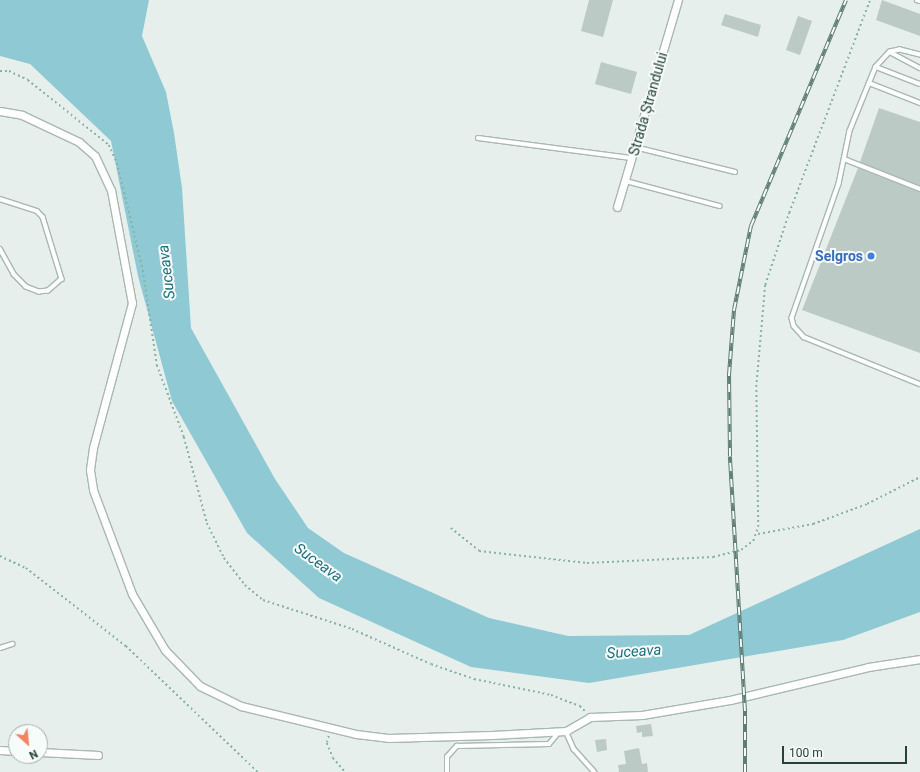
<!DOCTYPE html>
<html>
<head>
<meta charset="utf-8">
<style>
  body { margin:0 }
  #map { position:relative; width:920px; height:772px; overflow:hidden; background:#e6efeb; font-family:Roboto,sans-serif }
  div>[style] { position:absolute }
  .water>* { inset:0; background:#8ec9d4 }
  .building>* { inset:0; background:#bbcac4 }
  .path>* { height:1.5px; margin-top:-0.75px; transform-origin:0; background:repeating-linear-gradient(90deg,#86b3a5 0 2px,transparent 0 5px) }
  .roads { filter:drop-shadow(1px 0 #a8b8b2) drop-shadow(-1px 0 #a8b8b2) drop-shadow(0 1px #a8b8b2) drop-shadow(0 -1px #a8b8b2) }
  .service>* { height:3.5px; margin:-1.75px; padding:0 1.75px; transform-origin:1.75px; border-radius:1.75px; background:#fff }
  .minor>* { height:7px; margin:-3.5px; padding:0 3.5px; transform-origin:3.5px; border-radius:3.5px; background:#fff }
  .rail>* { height:4px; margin-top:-2px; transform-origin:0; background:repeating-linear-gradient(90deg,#f7fbf9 0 8px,#5f7d75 0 16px); box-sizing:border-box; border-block:1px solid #5f7d75 }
  .dots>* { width:11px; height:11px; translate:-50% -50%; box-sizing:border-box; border:2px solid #f7fbf9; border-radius:50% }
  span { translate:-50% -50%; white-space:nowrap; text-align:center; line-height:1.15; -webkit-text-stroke:4px #f7fbf9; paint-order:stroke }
  .street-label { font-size:14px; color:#24423a }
  .shop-label { font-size:14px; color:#366cbe; font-weight:700 }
  .right { translate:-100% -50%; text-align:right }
  .water-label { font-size:15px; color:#1c6f80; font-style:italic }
  .north { position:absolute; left:8px; top:724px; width:40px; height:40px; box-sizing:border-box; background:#f7fbf9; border:1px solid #a3b1ad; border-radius:50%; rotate:153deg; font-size:11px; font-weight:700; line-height:16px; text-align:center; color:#24423a }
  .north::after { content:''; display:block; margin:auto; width:14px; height:18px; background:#f4845f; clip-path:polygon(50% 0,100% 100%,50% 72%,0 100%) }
  .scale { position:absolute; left:782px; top:746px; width:125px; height:18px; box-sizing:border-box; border:2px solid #24423a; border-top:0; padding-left:5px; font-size:12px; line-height:14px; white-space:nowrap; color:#24423a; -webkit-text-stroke:3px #f7fbf9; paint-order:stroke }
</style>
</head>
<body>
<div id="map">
  <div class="water">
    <i style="clip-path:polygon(0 0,149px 0,142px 36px,166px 92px,174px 133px,182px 188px,191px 328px,275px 479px,308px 528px,344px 553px,489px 618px,568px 636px,689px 635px,920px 529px,920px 612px,843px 640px,589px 683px,471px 667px,319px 598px,247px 533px,172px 401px,138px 276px,111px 141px,30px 64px,0 56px)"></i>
  </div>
  <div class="building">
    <i style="clip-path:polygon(589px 0,613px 0,603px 37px,581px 31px)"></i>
    <i style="clip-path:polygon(882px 0,920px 14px,920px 36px,876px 20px)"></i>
    <i style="clip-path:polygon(725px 14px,761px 25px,758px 37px,721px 25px)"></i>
    <i style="clip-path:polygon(798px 16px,812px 21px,800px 55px,786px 50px)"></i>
    <i style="clip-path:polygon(601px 62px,637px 72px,631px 94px,595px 84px)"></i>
    <i style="clip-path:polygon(879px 108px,920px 122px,920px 186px,860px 162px)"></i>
    <i style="clip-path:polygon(858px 168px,920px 192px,920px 353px,802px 310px)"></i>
    <i style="clip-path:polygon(651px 724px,653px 736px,642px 737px,642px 732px,637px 733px,636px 726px)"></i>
    <i style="clip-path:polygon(606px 739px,607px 750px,597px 752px,595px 740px)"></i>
    <i style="clip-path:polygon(639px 748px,642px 764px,647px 763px,648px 772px,619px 772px,618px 765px,626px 764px,624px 751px)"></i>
  </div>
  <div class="path">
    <i style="left:0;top:71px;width:9px"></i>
    <i style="left:9px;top:71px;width:21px;rotate:25deg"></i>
    <i style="left:28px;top:80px;width:104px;rotate:38.7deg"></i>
    <i style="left:109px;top:145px;width:20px;rotate:66deg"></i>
    <i style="left:117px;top:163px;width:110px;rotate:76.3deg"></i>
    <i style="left:143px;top:270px;width:96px;rotate:81.6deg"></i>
    <i style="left:157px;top:365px;width:77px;rotate:69.4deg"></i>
    <i style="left:184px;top:437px;width:89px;rotate:75deg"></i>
    <i style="left:207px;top:523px;width:39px;rotate:64deg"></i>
    <i style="left:224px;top:558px;width:34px;rotate:52deg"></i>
    <i style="left:245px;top:585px;width:23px;rotate:40deg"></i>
    <i style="left:263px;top:600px;width:94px;rotate:18deg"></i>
    <i style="left:352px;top:629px;width:86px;rotate:23.9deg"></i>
    <i style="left:431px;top:664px;width:46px;rotate:19.2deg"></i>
    <i style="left:474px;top:679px;width:79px;rotate:11.7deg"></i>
    <i style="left:551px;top:695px;width:31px;rotate:21deg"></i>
    <i style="left:580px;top:706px;width:7px;rotate:45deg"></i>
    <i style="left:451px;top:528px;width:36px;rotate:39deg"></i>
    <i style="left:479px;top:551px;width:109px;rotate:6.3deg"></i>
    <i style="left:587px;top:563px;width:126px;rotate:-2.7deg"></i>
    <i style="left:713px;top:557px;width:29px;rotate:-14deg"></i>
    <i style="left:741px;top:550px;width:15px;rotate:-37deg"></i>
    <i style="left:753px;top:541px;width:15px;rotate:-70deg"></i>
    <i style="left:758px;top:527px;width:140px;rotate:-90.8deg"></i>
    <i style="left:756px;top:387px;width:102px;rotate:-85deg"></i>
    <i style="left:765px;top:285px;width:76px;rotate:-71.6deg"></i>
    <i style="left:789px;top:213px;width:228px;rotate:-69.2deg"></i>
    <i style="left:758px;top:534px;width:56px;rotate:-10.3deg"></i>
    <i style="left:813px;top:524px;width:58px;rotate:-20.3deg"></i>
    <i style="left:867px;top:504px;width:59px;rotate:-27deg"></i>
    <i style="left:0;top:556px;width:29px;rotate:25deg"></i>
    <i style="left:26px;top:568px;width:127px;rotate:38deg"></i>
    <i style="left:126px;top:646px;width:182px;rotate:43.7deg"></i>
    <i style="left:329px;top:736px;width:7px;rotate:106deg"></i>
    <i style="left:327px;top:743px;width:16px;rotate:68deg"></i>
    <i style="left:333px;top:758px;width:18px;rotate:49deg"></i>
  </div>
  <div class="roads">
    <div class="service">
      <i style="left:917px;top:0;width:3px;rotate:18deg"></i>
      <i style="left:890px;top:52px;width:34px;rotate:28deg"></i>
      <i style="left:920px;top:55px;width:21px;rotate:-166deg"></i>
      <i style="left:900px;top:50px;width:10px;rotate:169deg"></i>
      <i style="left:890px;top:52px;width:21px;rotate:133deg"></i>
      <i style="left:876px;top:67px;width:69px;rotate:112.1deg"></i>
      <i style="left:850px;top:131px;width:54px;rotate:101.7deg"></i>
      <i style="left:839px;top:184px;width:142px;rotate:109.3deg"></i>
      <i style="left:792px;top:318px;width:8px;rotate:76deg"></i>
      <i style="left:794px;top:326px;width:15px;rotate:48deg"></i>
      <i style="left:804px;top:337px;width:125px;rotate:22.1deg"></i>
      <i style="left:876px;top:67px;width:47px;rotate:21.1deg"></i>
      <i style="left:869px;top:83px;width:55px;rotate:21.4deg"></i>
      <i style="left:478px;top:138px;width:154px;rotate:7.4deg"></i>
      <i style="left:635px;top:147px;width:103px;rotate:14deg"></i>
      <i style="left:844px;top:159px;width:82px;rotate:21.5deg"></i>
      <i style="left:626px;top:181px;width:97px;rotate:14.9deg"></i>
      <i style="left:0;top:199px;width:39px;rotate:18deg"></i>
      <i style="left:37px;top:211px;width:8px;rotate:45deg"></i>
      <i style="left:43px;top:217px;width:65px;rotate:73deg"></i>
      <i style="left:62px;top:279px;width:18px;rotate:139deg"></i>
      <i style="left:48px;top:291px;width:9px;rotate:174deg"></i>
      <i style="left:39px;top:292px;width:14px;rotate:-159deg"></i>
      <i style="left:26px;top:287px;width:17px;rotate:-135deg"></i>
      <i style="left:14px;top:275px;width:29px;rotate:-119deg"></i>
      <i style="left:0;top:648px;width:13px;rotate:-18deg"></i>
      <i style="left:566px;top:731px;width:20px;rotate:66deg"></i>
      <i style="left:574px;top:749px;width:31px;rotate:48deg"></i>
      <i style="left:447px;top:772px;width:15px;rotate:-90deg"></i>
      <i style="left:447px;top:757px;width:15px;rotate:-48deg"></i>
      <i style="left:457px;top:746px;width:92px;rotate:-1.2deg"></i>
      <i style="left:549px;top:744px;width:16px;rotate:-50deg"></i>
    </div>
    <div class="minor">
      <i style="left:0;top:111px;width:22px;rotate:10deg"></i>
      <i style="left:22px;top:115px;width:63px;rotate:25.3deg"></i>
      <i style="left:79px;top:142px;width:21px;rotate:41deg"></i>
      <i style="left:95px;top:156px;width:38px;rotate:65deg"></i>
      <i style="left:111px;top:190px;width:115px;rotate:79.5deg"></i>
      <i style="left:132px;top:303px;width:150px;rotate:105.1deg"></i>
      <i style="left:93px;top:448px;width:22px;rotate:98deg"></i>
      <i style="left:90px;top:470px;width:20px;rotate:81deg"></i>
      <i style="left:93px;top:490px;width:111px;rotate:69.4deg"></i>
      <i style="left:132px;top:594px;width:65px;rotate:59.5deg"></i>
      <i style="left:165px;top:650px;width:50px;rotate:45.8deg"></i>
      <i style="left:200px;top:686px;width:46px;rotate:26deg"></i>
      <i style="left:241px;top:706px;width:118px;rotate:13.7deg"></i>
      <i style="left:356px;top:734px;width:32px;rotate:7deg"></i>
      <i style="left:388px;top:738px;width:104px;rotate:-1.7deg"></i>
      <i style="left:492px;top:735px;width:74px;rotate:-3.1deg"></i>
      <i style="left:566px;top:731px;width:28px;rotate:-30deg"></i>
      <i style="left:590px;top:717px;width:52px;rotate:-2.2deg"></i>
      <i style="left:642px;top:715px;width:89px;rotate:-9.7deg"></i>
      <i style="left:730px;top:700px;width:142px;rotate:-13.4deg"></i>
      <i style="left:868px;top:667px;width:53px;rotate:-8.7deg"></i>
      <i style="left:617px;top:207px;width:216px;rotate:-73.6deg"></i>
      <i style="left:0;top:750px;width:16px;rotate:4deg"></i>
      <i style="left:40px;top:752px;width:58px;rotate:3deg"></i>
    </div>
  </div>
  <div class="rail">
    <i style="left:745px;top:772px;width:61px;rotate:-90deg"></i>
    <i style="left:745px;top:711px;width:255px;rotate:-93.4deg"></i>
    <i style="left:730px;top:456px;width:81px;rotate:-90.7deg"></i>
    <i style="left:729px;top:375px;width:65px;rotate:-85.6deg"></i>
    <i style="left:734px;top:310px;width:86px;rotate:-78.6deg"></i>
    <i style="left:751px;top:226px;width:245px;rotate:-67.2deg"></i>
  </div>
  <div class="dots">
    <i style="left:871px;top:256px;background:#3f7fe0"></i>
  </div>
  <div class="street-label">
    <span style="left:648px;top:104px;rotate:-74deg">Strada Ștrandului</span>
  </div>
  <div class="shop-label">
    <span class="right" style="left:863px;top:256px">Selgros</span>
  </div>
  <div class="water-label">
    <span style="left:167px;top:272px;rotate:-97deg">Suceava</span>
    <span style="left:318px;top:563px;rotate:36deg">Suceava</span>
    <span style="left:634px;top:652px;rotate:-4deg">Suceava</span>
  </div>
  <div class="north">N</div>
  <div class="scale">100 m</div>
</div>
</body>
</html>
